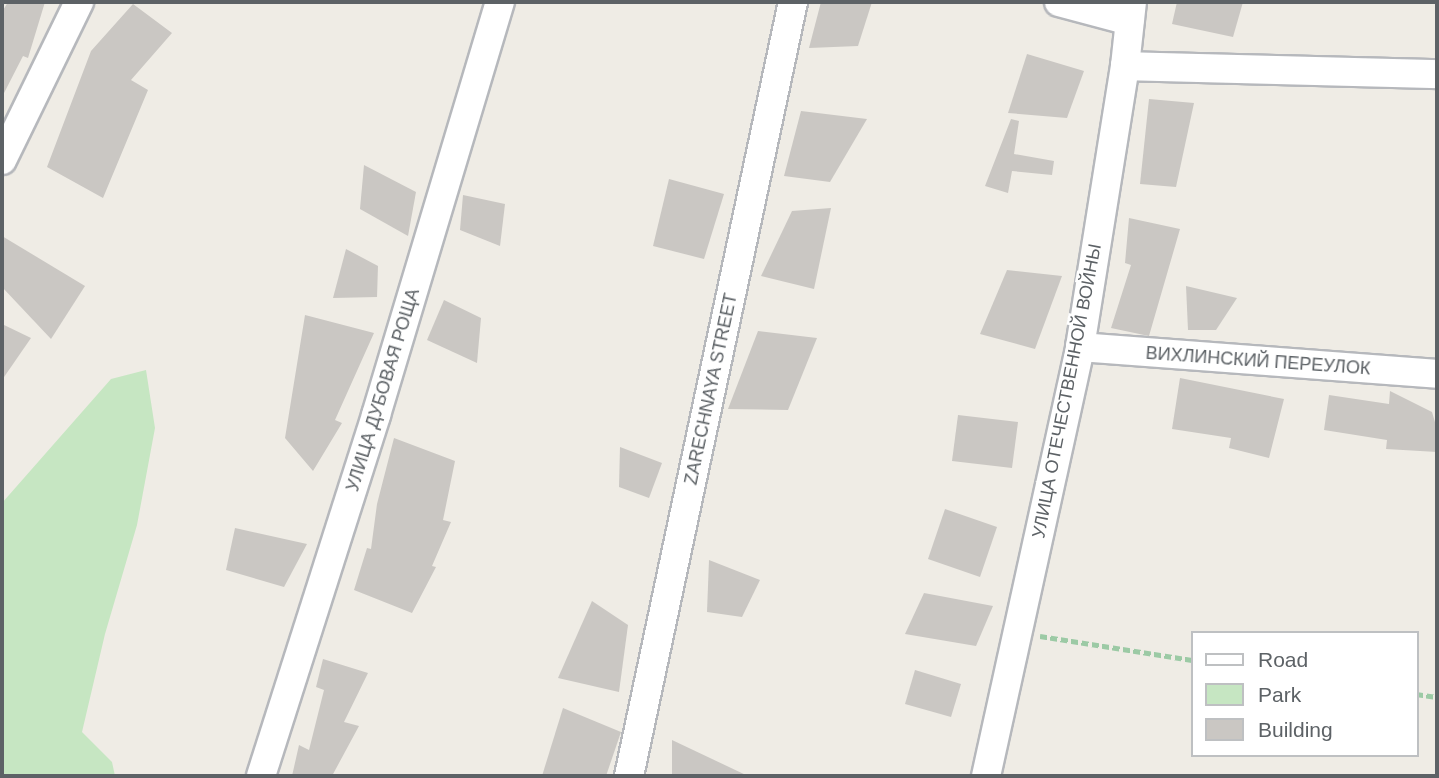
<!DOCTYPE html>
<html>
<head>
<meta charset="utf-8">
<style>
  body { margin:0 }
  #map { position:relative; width:1439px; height:778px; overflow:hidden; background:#efece5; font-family:Arial,sans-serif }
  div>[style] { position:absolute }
  .green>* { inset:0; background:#c6e6c2 }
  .building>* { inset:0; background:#cac7c3 }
  .path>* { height:4.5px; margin-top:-2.25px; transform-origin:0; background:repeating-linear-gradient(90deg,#9ccaa5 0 7px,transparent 0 10.5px) }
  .roads { filter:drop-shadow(2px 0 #b6b8bc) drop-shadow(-2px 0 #b6b8bc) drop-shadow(0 2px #b6b8bc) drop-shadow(0 -2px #b6b8bc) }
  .street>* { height:28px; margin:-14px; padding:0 14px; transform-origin:14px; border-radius:14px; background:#fff }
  span { translate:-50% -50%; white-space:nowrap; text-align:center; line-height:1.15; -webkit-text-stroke:5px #fff; paint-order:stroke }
  .street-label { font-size:18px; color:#5d6266 }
  .frame { position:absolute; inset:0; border:4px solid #5d6266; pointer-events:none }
  .legend { position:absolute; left:1191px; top:631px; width:228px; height:126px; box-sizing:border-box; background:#fff; border:2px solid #bec0c2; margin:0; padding:9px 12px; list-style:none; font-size:21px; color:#5d6266 }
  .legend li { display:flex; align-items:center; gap:14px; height:35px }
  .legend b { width:35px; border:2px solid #bec0c2 }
</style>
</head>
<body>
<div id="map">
  <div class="green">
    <i style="clip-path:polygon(146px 370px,155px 428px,137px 525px,105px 634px,82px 732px,112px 762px,115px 776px,2px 776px,2px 503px,111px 379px)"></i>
  </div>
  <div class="building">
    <i style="clip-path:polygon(8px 2px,45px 2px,28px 58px,23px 56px,2px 97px,2px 12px)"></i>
    <i style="clip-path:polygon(821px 2px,872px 2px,858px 46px,809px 48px)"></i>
    <i style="clip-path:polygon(1177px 2px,1243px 2px,1233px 37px,1172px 24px)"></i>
    <i style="clip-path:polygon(133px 4px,172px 33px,131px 80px,148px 90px,103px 198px,47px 167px,91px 51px)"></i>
    <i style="clip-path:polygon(1027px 54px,1084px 71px,1067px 118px,1008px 113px)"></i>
    <i style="clip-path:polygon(1149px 99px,1194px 103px,1176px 187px,1140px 184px)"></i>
    <i style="clip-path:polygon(801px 111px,867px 119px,830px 182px,784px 176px)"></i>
    <i style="clip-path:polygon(1011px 119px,1019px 121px,1014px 154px,1054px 161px,1052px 175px,1012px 171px,1008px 193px,985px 186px)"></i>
    <i style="clip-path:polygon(364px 165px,416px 192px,408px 236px,360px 209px)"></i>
    <i style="clip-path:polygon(669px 179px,724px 194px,704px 259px,653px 246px)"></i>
    <i style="clip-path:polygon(463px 195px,505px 204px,500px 246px,460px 230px)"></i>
    <i style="clip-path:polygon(831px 208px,814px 289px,761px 276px,792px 211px)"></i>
    <i style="clip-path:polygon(1129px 218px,1180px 229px,1149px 336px,1111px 328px,1131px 265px,1125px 263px)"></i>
    <i style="clip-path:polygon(2px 236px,85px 286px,51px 339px,2px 287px)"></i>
    <i style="clip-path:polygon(346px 249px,378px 266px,377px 297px,333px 298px)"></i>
    <i style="clip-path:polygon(1007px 270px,1062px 276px,1035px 349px,980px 334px)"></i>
    <i style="clip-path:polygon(1186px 286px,1237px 298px,1216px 330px,1188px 330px)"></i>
    <i style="clip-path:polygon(444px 300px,481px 318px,477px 363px,427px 340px)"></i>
    <i style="clip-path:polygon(305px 315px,374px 333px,335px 420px,342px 423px,313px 471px,285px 438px)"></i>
    <i style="clip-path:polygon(2px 324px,31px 338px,2px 380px)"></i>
    <i style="clip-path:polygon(758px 331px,817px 338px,788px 410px,728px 409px)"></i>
    <i style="clip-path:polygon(1180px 378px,1284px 399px,1269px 458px,1229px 448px,1231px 438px,1172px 429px)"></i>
    <i style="clip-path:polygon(1390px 391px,1432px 412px,1437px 429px,1437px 452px,1386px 449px,1387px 440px,1324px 430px,1329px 395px,1389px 404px)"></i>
    <i style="clip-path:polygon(958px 415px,1018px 422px,1012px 468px,952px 461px)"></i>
    <i style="clip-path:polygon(394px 438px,455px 461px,443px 520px,451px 522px,432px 566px,436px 567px,412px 613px,354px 590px,367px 548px,371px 549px,377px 504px)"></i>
    <i style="clip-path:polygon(620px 447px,662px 463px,649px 498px,619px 487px)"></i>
    <i style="clip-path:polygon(945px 509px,997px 527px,980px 577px,928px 559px)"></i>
    <i style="clip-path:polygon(235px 528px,307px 544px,284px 587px,226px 570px)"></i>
    <i style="clip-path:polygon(709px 560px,760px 580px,742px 617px,707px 612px)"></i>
    <i style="clip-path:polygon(924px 593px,993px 606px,976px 646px,905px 634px)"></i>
    <i style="clip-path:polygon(592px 601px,628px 625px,619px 692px,558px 678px)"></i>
    <i style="clip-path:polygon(323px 659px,368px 673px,344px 722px,359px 726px,332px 776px,292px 776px,299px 745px,309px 750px,324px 690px,316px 687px)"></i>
    <i style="clip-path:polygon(915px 670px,961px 684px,951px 717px,905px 704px)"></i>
    <i style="clip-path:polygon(563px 708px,621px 732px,606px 776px,542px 776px)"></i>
    <i style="clip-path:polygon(672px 740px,748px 776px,672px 776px)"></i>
  </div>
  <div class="path">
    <i style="left:1040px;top:636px;width:154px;rotate:9deg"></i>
    <i style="left:1416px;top:694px;width:21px;rotate:8deg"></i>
  </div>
  <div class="roads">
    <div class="street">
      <i style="left:1059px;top:2px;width:73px;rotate:15deg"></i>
      <i style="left:1125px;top:66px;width:312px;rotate:1.5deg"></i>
      <i style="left:2px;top:160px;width:176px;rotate:-64deg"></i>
      <i style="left:1080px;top:347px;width:358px;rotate:4.3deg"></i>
      <i style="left:261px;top:776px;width:379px;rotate:-72.3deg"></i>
      <i style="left:376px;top:415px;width:431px;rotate:-73.3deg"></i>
      <i style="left:629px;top:776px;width:791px;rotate:-78.04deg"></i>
      <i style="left:986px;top:776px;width:439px;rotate:-77.6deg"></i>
      <i style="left:1080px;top:347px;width:285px;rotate:-80.9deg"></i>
      <i style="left:1125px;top:66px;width:64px;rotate:-83.8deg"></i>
    </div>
  </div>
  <div class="street-label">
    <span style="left:1258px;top:361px;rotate:4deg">ВИХЛИНСКИЙ ПЕРЕУЛОК</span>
    <span style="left:711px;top:389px;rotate:-78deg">ZARECHNAYA STREET</span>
    <span style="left:383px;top:390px;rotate:-73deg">УЛИЦА ДУБОВАЯ РОЩА</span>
    <span style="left:1067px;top:391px;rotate:-79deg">УЛИЦА ОТЕЧЕСТВЕННОЙ ВОЙНЫ</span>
  </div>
  <div class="frame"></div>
  <ul class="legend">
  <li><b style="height:9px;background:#fff"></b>Road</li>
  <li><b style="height:19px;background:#c6e6c2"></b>Park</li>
  <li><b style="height:19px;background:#cac7c3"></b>Building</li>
  </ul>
</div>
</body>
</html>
